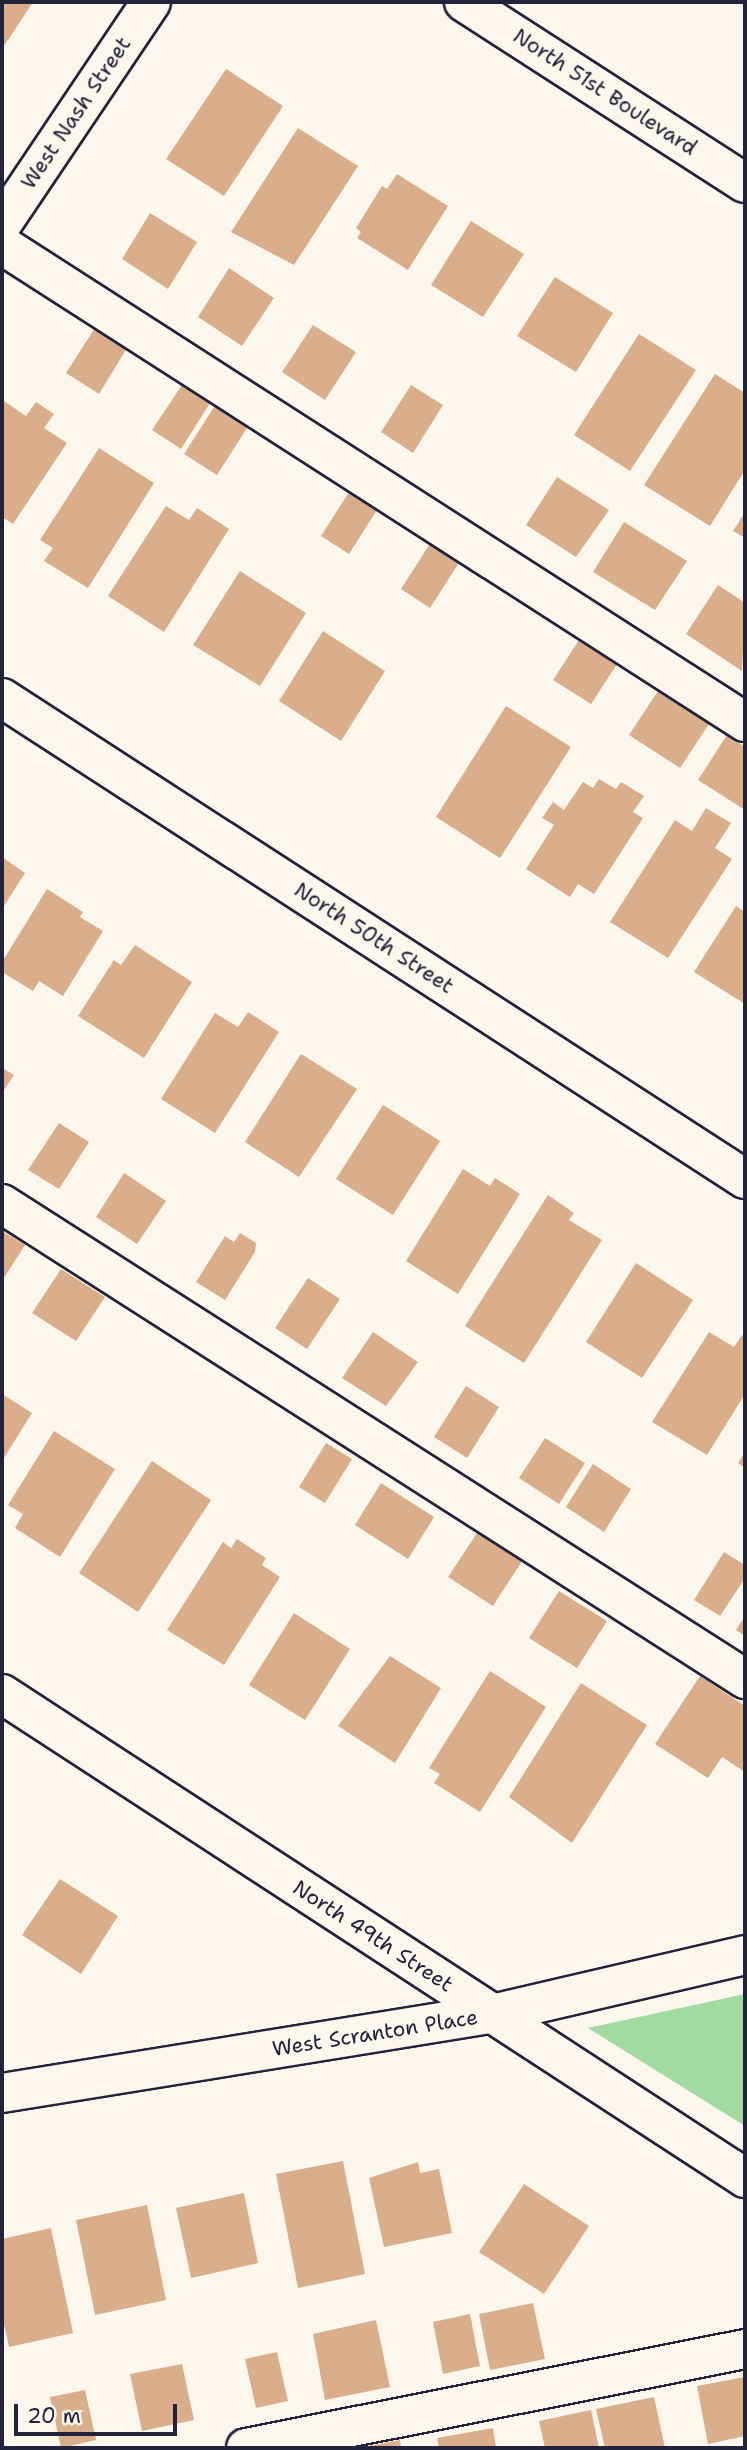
<!DOCTYPE html>
<html>
<head>
<meta charset="utf-8">
<style>
  body { margin:0 }
  #map { position:relative; width:747px; height:2450px; overflow:hidden; background:#fbf7ec; font-family:"Shantell Sans",sans-serif }
  div>[style] { position:absolute }
  .green>* { inset:0; background:#a1dba1 }
  .building>* { inset:0; background:#daad8b }
  .roads { filter:drop-shadow(2px 0 #22223b) drop-shadow(-2px 0 #22223b) drop-shadow(0 2px #22223b) drop-shadow(0 -2px #22223b) }
  .minor>* { height:38px; margin:-19px; padding:0 19px; transform-origin:19px; border-radius:19px; background:#fbf7ec }
  span { translate:-50% -50%; white-space:nowrap; text-align:center; line-height:1.15; -webkit-text-stroke:5px #fbf7ec; paint-order:stroke }
  .street-label { font-size:21px; color:#22223b }
  .frame { position:absolute; inset:0; border:4px solid #22223b; pointer-events:none }
  .scale { position:absolute; left:14px; top:2404px; width:163px; height:32px; box-sizing:border-box; border:4px solid #22223b; border-top:0; padding-left:9px; font-size:21px; line-height:24px; white-space:nowrap; color:#22223b; -webkit-text-stroke:5px #fbf7ec; paint-order:stroke }
</style>
</head>
<body>
<div id="map">
  <div class="green">
    <i style="clip-path:polygon(745px 1994px,745px 2126px,588px 2028px)"></i>
  </div>
  <div class="building">
    <i style="clip-path:polygon(2px 2px,33px 2px,2px 49px)"></i>
    <i style="clip-path:polygon(226px 69px,283px 106px,224px 196px,166px 159px)"></i>
    <i style="clip-path:polygon(298px 128px,358px 166px,294px 265px,231px 232px)"></i>
    <i style="clip-path:polygon(397px 174px,448px 206px,408px 270px,357px 238px,361px 232px,356px 228px,382px 186px,387px 189px)"></i>
    <i style="clip-path:polygon(150px 213px,197px 242px,168px 289px,122px 259px)"></i>
    <i style="clip-path:polygon(471px 221px,524px 254px,483px 317px,431px 285px)"></i>
    <i style="clip-path:polygon(229px 268px,274px 298px,242px 346px,198px 317px)"></i>
    <i style="clip-path:polygon(555px 277px,613px 313px,576px 372px,517px 336px)"></i>
    <i style="clip-path:polygon(313px 325px,356px 352px,325px 400px,282px 372px)"></i>
    <i style="clip-path:polygon(95px 328px,127px 348px,99px 394px,66px 373px)"></i>
    <i style="clip-path:polygon(639px 334px,696px 370px,630px 471px,574px 435px)"></i>
    <i style="clip-path:polygon(715px 374px,745px 393px,745px 470px,710px 526px,644px 485px)"></i>
    <i style="clip-path:polygon(182px 385px,210px 403px,181px 449px,152px 430px)"></i>
    <i style="clip-path:polygon(411px 385px,443px 405px,413px 453px,381px 432px)"></i>
    <i style="clip-path:polygon(4px 401px,26px 416px,36px 402px,54px 414px,44px 428px,67px 443px,13px 524px,2px 517px)"></i>
    <i style="clip-path:polygon(216px 404px,249px 425px,217px 475px,184px 454px)"></i>
    <i style="clip-path:polygon(99px 448px,154px 483px,88px 588px,44px 561px,53px 548px,40px 540px)"></i>
    <i style="clip-path:polygon(557px 477px,609px 510px,576px 557px,526px 525px)"></i>
    <i style="clip-path:polygon(349px 492px,377px 510px,349px 554px,321px 536px)"></i>
    <i style="clip-path:polygon(166px 506px,189px 520px,197px 508px,229px 529px,164px 632px,108px 596px)"></i>
    <i style="clip-path:polygon(745px 512px,745px 538px,733px 531px)"></i>
    <i style="clip-path:polygon(624px 522px,687px 561px,655px 610px,593px 572px)"></i>
    <i style="clip-path:polygon(431px 542px,460px 561px,430px 608px,401px 589px)"></i>
    <i style="clip-path:polygon(240px 571px,306px 613px,260px 686px,193px 645px)"></i>
    <i style="clip-path:polygon(718px 585px,745px 603px,742px 671px,686px 634px)"></i>
    <i style="clip-path:polygon(323px 631px,385px 671px,341px 741px,279px 701px)"></i>
    <i style="clip-path:polygon(581px 637px,619px 661px,591px 704px,553px 680px)"></i>
    <i style="clip-path:polygon(658px 691px,709px 724px,680px 768px,629px 735px)"></i>
    <i style="clip-path:polygon(506px 706px,571px 747px,500px 858px,436px 817px)"></i>
    <i style="clip-path:polygon(727px 735px,745px 747px,745px 810px,698px 780px)"></i>
    <i style="clip-path:polygon(599px 779px,616px 789px,621px 782px,644px 796px,633px 812px,643px 818px,594px 894px,578px 884px,570px 897px,526px 869px,554px 825px,542px 818px,553px 802px,564px 810px,583px 782px,593px 788px)"></i>
    <i style="clip-path:polygon(706px 808px,731px 823px,715px 848px,732px 859px,668px 958px,610px 922px,675px 820px,692px 831px)"></i>
    <i style="clip-path:polygon(2px 857px,25px 873px,2px 909px)"></i>
    <i style="clip-path:polygon(47px 889px,83px 912px,80px 917px,103px 931px,63px 996px,39px 981px,33px 991px,2px 972px,2px 962px)"></i>
    <i style="clip-path:polygon(736px 906px,745px 912px,745px 1004px,694px 972px)"></i>
    <i style="clip-path:polygon(135px 945px,192px 982px,144px 1058px,78px 1016px,114px 960px,121px 965px)"></i>
    <i style="clip-path:polygon(248px 1012px,279px 1032px,215px 1133px,161px 1099px,215px 1013px,238px 1027px)"></i>
    <i style="clip-path:polygon(301px 1054px,357px 1089px,299px 1177px,245px 1142px)"></i>
    <i style="clip-path:polygon(2px 1068px,14px 1075px,2px 1093px)"></i>
    <i style="clip-path:polygon(383px 1105px,440px 1141px,393px 1215px,336px 1179px)"></i>
    <i style="clip-path:polygon(59px 1123px,89px 1142px,59px 1189px,28px 1170px)"></i>
    <i style="clip-path:polygon(463px 1169px,490px 1186px,495px 1178px,520px 1194px,458px 1294px,406px 1261px)"></i>
    <i style="clip-path:polygon(124px 1173px,166px 1201px,137px 1244px,96px 1217px)"></i>
    <i style="clip-path:polygon(548px 1195px,574px 1213px,569px 1220px,602px 1240px,524px 1363px,465px 1326px)"></i>
    <i style="clip-path:polygon(2px 1231px,25px 1245px,2px 1281px)"></i>
    <i style="clip-path:polygon(240px 1233px,256px 1243px,255px 1252px,225px 1300px,196px 1282px,225px 1236px,234px 1242px)"></i>
    <i style="clip-path:polygon(636px 1263px,693px 1300px,642px 1378px,586px 1342px)"></i>
    <i style="clip-path:polygon(61px 1269px,105px 1297px,76px 1341px,32px 1313px)"></i>
    <i style="clip-path:polygon(308px 1278px,340px 1299px,307px 1349px,275px 1328px)"></i>
    <i style="clip-path:polygon(373px 1332px,418px 1362px,386px 1406px,342px 1378px)"></i>
    <i style="clip-path:polygon(709px 1332px,734px 1347px,742px 1335px,745px 1337px,745px 1394px,707px 1455px,652px 1422px)"></i>
    <i style="clip-path:polygon(466px 1386px,499px 1407px,467px 1458px,434px 1437px)"></i>
    <i style="clip-path:polygon(2px 1394px,32px 1413px,2px 1461px)"></i>
    <i style="clip-path:polygon(54px 1431px,115px 1469px,60px 1557px,15px 1528px,23px 1514px,8px 1505px)"></i>
    <i style="clip-path:polygon(545px 1438px,585px 1463px,559px 1504px,519px 1478px)"></i>
    <i style="clip-path:polygon(326px 1443px,352px 1459px,325px 1503px,299px 1487px)"></i>
    <i style="clip-path:polygon(745px 1452px,745px 1468px,738px 1463px)"></i>
    <i style="clip-path:polygon(152px 1461px,211px 1500px,138px 1612px,79px 1573px)"></i>
    <i style="clip-path:polygon(593px 1464px,631px 1489px,604px 1532px,566px 1507px)"></i>
    <i style="clip-path:polygon(381px 1483px,434px 1517px,408px 1559px,355px 1525px)"></i>
    <i style="clip-path:polygon(477px 1533px,522px 1561px,493px 1606px,448px 1577px)"></i>
    <i style="clip-path:polygon(237px 1539px,266px 1558px,262px 1565px,280px 1577px,224px 1665px,167px 1630px,223px 1542px,231px 1548px)"></i>
    <i style="clip-path:polygon(724px 1552px,745px 1565px,745px 1578px,720px 1616px,694px 1600px)"></i>
    <i style="clip-path:polygon(559px 1591px,607px 1621px,577px 1668px,529px 1638px)"></i>
    <i style="clip-path:polygon(294px 1613px,350px 1649px,305px 1720px,249px 1685px)"></i>
    <i style="clip-path:polygon(745px 1616px,745px 1636px,736px 1630px)"></i>
    <i style="clip-path:polygon(390px 1656px,441px 1688px,395px 1763px,338px 1726px)"></i>
    <i style="clip-path:polygon(490px 1671px,546px 1707px,480px 1812px,434px 1783px,440px 1774px,429px 1768px)"></i>
    <i style="clip-path:polygon(700px 1676px,745px 1706px,745px 1772px,722px 1757px,708px 1778px,655px 1744px)"></i>
    <i style="clip-path:polygon(581px 1683px,647px 1725px,572px 1843px,509px 1797px)"></i>
    <i style="clip-path:polygon(60px 1879px,118px 1916px,81px 1974px,22px 1935px)"></i>
    <i style="clip-path:polygon(343px 2161px,365px 2274px,298px 2288px,276px 2174px)"></i>
    <i style="clip-path:polygon(418px 2162px,420px 2173px,439px 2169px,452px 2233px,384px 2247px,369px 2178px)"></i>
    <i style="clip-path:polygon(524px 2184px,589px 2226px,544px 2294px,479px 2252px)"></i>
    <i style="clip-path:polygon(244px 2193px,258px 2263px,191px 2278px,176px 2208px)"></i>
    <i style="clip-path:polygon(147px 2205px,166px 2300px,95px 2315px,76px 2220px)"></i>
    <i style="clip-path:polygon(51px 2228px,73px 2333px,9px 2347px,2px 2315px,2px 2239px)"></i>
    <i style="clip-path:polygon(533px 2303px,545px 2359px,490px 2370px,479px 2314px)"></i>
    <i style="clip-path:polygon(470px 2314px,480px 2366px,443px 2374px,433px 2322px)"></i>
    <i style="clip-path:polygon(376px 2320px,390px 2387px,325px 2400px,313px 2334px)"></i>
    <i style="clip-path:polygon(277px 2352px,288px 2401px,256px 2408px,245px 2359px)"></i>
    <i style="clip-path:polygon(182px 2364px,194px 2420px,142px 2431px,130px 2374px)"></i>
    <i style="clip-path:polygon(745px 2377px,745px 2436px,708px 2444px,697px 2386px)"></i>
    <i style="clip-path:polygon(85px 2390px,96px 2440px,61px 2448px,50px 2397px)"></i>
    <i style="clip-path:polygon(654px 2397px,665px 2448px,605px 2448px,596px 2409px)"></i>
    <i style="clip-path:polygon(591px 2410px,599px 2448px,545px 2448px,539px 2421px)"></i>
    <i style="clip-path:polygon(493px 2428px,496px 2448px,439px 2448px,437px 2438px)"></i>
    <i style="clip-path:polygon(400px 2440px,401px 2448px,364px 2448px,364px 2447px)"></i>
  </div>
  <div class="roads">
    <div class="minor">
      <i style="left:464px;top:2px;width:334px;rotate:32.8deg"></i>
      <i style="left:2px;top:224px;width:267px;rotate:-56.1deg"></i>
      <i style="left:2px;top:245px;width:883px;rotate:32.7deg"></i>
      <i style="left:2px;top:698px;width:885px;rotate:32.92deg"></i>
      <i style="left:2px;top:1204px;width:882px;rotate:32.59deg"></i>
      <i style="left:2px;top:1694px;width:887px;rotate:33.08deg"></i>
      <i style="left:2px;top:2093px;width:496px;rotate:-9.2deg"></i>
      <i style="left:492px;top:2014px;width:260px;rotate:-13.1deg"></i>
      <i style="left:246px;top:2448px;width:509px;rotate:-11.22deg"></i>
    </div>
  </div>
  <div class="street-label">
    <span style="left:605px;top:92px;rotate:33deg">North 51st Boulevard</span>
    <span style="left:76px;top:113px;rotate:-56deg">West Nash Street</span>
    <span style="left:374px;top:938px;rotate:33deg">North 50th Street</span>
    <span style="left:373px;top:1936px;rotate:33deg">North 49th Street</span>
    <span style="left:375px;top:2033px;rotate:-9deg">West Scranton Place</span>
  </div>
  <div class="frame"></div>
  <div class="scale">20 m</div>
</div>
</body>
</html>
